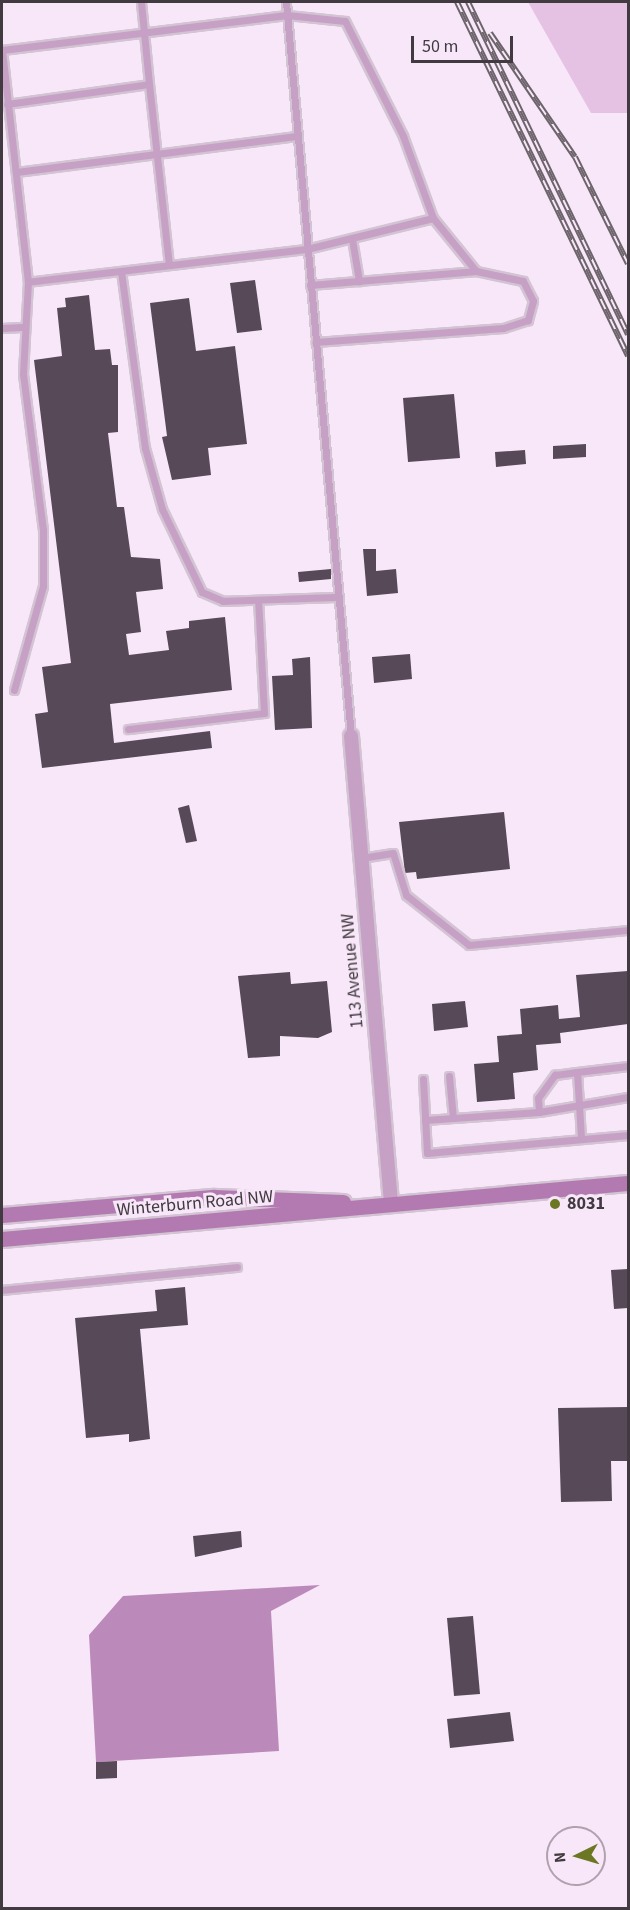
<!DOCTYPE html>
<html>
<head>
<meta charset="utf-8">
<style>
  body { margin:0 }
  #map { position:relative; width:630px; height:1910px; overflow:hidden; background:#f8e7f8; font-family:"Source Sans 3",sans-serif }
  div>[style] { position:absolute }
  .green>* { inset:0; background:#e5c2e4 }
  .water>* { inset:0; background:#bc89bb }
  .building>* { inset:0; background:#574957 }
  .roads { filter:drop-shadow(2px 0 #d3c4d3) drop-shadow(-2px 0 #d3c4d3) drop-shadow(0 2px #d3c4d3) drop-shadow(0 -2px #d3c4d3) }
  .lane>* { height:7px; margin:-3.5px; padding:0 3.5px; transform-origin:3.5px; border-radius:3.5px; background:#c7a0c6 }
  .street>* { height:14px; margin:-7px; padding:0 7px; transform-origin:7px; border-radius:7px; background:#c7a0c6 }
  .secondary>* { height:15px; margin:-7.5px; padding:0 7.5px; transform-origin:7.5px; border-radius:7.5px; background:#b37ab2 }
  .rail>* { height:6px; margin-top:-3px; transform-origin:0; background:repeating-linear-gradient(90deg,#f8e7f8 0 11px,#6c636b 0 22px); box-sizing:border-box; border-block:2px solid #6c636b }
  .dots>* { width:16px; height:16px; translate:-50% -50%; box-sizing:border-box; border:3px solid #f8e7f8; border-radius:50% }
  span { translate:-50% -50%; white-space:nowrap; text-align:center; line-height:1.15; -webkit-text-stroke:6px #f8e7f8; paint-order:stroke }
  .street-label { font-size:18px; color:#413a40 }
  .poi-label { font-size:18px; color:#413a40; font-weight:700 }
  .left { translate:0 -50%; text-align:left }
  .frame { position:absolute; inset:0; border:3px solid #413a40; pointer-events:none }
  .north { position:absolute; left:546px; top:1826px; width:60px; height:60px; box-sizing:border-box; background:#f8e7f8; border:2px solid #afa2ae; border-radius:50%; rotate:265deg; font-size:16px; font-weight:700; line-height:24px; text-align:center; color:#413a40 }
  .north::after { content:''; display:block; margin:auto; width:21px; height:27px; background:#6b7723; clip-path:polygon(50% 0,100% 100%,50% 72%,0 100%) }
  .scale { position:absolute; left:411px; top:36px; width:102px; height:27px; box-sizing:border-box; border:3px solid #413a40; border-top:0; padding-left:8px; font-size:18px; line-height:21px; white-space:nowrap; color:#413a40; -webkit-text-stroke:4px #f8e7f8; paint-order:stroke }
</style>
</head>
<body>
<div id="map">
  <div class="green">
    <i style="clip-path:polygon(528px 2px,628px 2px,628px 113px,591px 113px)"></i>
  </div>
  <div class="water">
    <i style="clip-path:polygon(320px 1585px,271px 1611px,279px 1751px,96px 1762px,89px 1635px,123px 1596px)"></i>
  </div>
  <div class="building">
    <i style="clip-path:polygon(255px 280px,262px 330px,237px 333px,230px 283px)"></i>
    <i style="clip-path:polygon(89px 295px,95px 350px,110px 349px,112px 365px,118px 365px,118px 432px,108px 433px,117px 507px,124px 507px,131px 557px,160px 559px,163px 589px,136px 592px,141px 632px,126px 634px,129px 655px,169px 650px,166px 631px,189px 628px,189px 621px,225px 617px,232px 690px,110px 704px,114px 743px,210px 731px,212px 748px,42px 768px,35px 714px,48px 712px,42px 667px,71px 663px,34px 360px,62px 356px,57px 308px,66px 307px,65px 298px)"></i>
    <i style="clip-path:polygon(189px 298px,196px 351px,235px 346px,247px 444px,208px 448px,211px 475px,172px 480px,162px 437px,167px 436px,150px 303px)"></i>
    <i style="clip-path:polygon(454px 394px,460px 458px,408px 462px,403px 398px)"></i>
    <i style="clip-path:polygon(586px 444px,586px 457px,553px 459px,553px 446px)"></i>
    <i style="clip-path:polygon(525px 450px,526px 464px,496px 467px,495px 452px)"></i>
    <i style="clip-path:polygon(363px 549px,376px 549px,376px 571px,396px 569px,398px 593px,367px 596px)"></i>
    <i style="clip-path:polygon(331px 569px,331px 579px,299px 582px,298px 572px)"></i>
    <i style="clip-path:polygon(410px 654px,412px 679px,374px 683px,372px 657px)"></i>
    <i style="clip-path:polygon(310px 657px,312px 728px,275px 730px,272px 676px,293px 675px,292px 659px)"></i>
    <i style="clip-path:polygon(189px 805px,197px 841px,186px 843px,178px 808px)"></i>
    <i style="clip-path:polygon(504px 812px,510px 869px,417px 879px,416px 872px,405px 873px,399px 822px)"></i>
    <i style="clip-path:polygon(628px 971px,628px 1024px,560px 1033px,561px 1043px,536px 1045px,538px 1070px,513px 1073px,515px 1099px,477px 1102px,474px 1064px,499px 1062px,497px 1036px,522px 1034px,520px 1009px,558px 1005px,559px 1019px,580px 1017px,576px 975px)"></i>
    <i style="clip-path:polygon(290px 972px,291px 984px,327px 981px,332px 1032px,318px 1038px,280px 1036px,280px 1056px,248px 1058px,238px 976px)"></i>
    <i style="clip-path:polygon(465px 1001px,468px 1027px,434px 1031px,432px 1004px)"></i>
    <i style="clip-path:polygon(628px 1269px,628px 1308px,614px 1309px,611px 1270px)"></i>
    <i style="clip-path:polygon(185px 1287px,188px 1325px,140px 1329px,150px 1439px,129px 1442px,129px 1434px,86px 1438px,75px 1318px,157px 1311px,155px 1290px)"></i>
    <i style="clip-path:polygon(628px 1407px,628px 1461px,611px 1461px,612px 1501px,561px 1502px,558px 1408px)"></i>
    <i style="clip-path:polygon(241px 1531px,242px 1547px,195px 1557px,193px 1536px)"></i>
    <i style="clip-path:polygon(473px 1616px,480px 1694px,454px 1696px,447px 1618px)"></i>
    <i style="clip-path:polygon(510px 1712px,514px 1741px,450px 1748px,447px 1719px)"></i>
    <i style="clip-path:polygon(117px 1761px,117px 1778px,96px 1779px,96px 1762px)"></i>
  </div>
  <div class="roads">
    <div class="lane">
      <i style="left:141px;top:2px;width:82px;rotate:84.4deg"></i>
      <i style="left:286px;top:2px;width:737px;rotate:84.94deg"></i>
      <i style="left:2px;top:50px;width:287px;rotate:-7deg"></i>
      <i style="left:287px;top:15px;width:58px;rotate:5.9deg"></i>
      <i style="left:345px;top:21px;width:129px;rotate:63.2deg"></i>
      <i style="left:403px;top:136px;width:87px;rotate:69.9deg"></i>
      <i style="left:433px;top:218px;width:130px;rotate:166.2deg"></i>
      <i style="left:307px;top:249px;width:281px;rotate:173.3deg"></i>
      <i style="left:28px;top:282px;width:231px;rotate:-96.4deg"></i>
      <i style="left:7px;top:104px;width:143px;rotate:-8deg"></i>
      <i style="left:149px;top:84px;width:182px;rotate:83.7deg"></i>
      <i style="left:16px;top:172px;width:283px;rotate:-7.3deg"></i>
      <i style="left:433px;top:218px;width:68px;rotate:50.9deg"></i>
      <i style="left:352px;top:239px;width:43px;rotate:80.5deg"></i>
      <i style="left:121px;top:271px;width:179px;rotate:82.3deg"></i>
      <i style="left:145px;top:448px;width:63px;rotate:74.4deg"></i>
      <i style="left:162px;top:509px;width:92px;rotate:64.3deg"></i>
      <i style="left:202px;top:592px;width:23px;rotate:23deg"></i>
      <i style="left:223px;top:601px;width:116px;rotate:-2deg"></i>
      <i style="left:310px;top:285px;width:167px;rotate:-4.8deg"></i>
      <i style="left:476px;top:271px;width:48px;rotate:12deg"></i>
      <i style="left:523px;top:281px;width:22px;rotate:63deg"></i>
      <i style="left:533px;top:301px;width:20px;rotate:105deg"></i>
      <i style="left:528px;top:320px;width:26px;rotate:162deg"></i>
      <i style="left:503px;top:328px;width:188px;rotate:175.7deg"></i>
      <i style="left:2px;top:328px;width:20px;rotate:-3deg"></i>
      <i style="left:14px;top:690px;width:108px;rotate:-74.4deg"></i>
      <i style="left:43px;top:586px;width:56px;rotate:-90deg"></i>
      <i style="left:43px;top:530px;width:157px;rotate:-97.3deg"></i>
      <i style="left:23px;top:374px;width:92px;rotate:-86.9deg"></i>
      <i style="left:128px;top:729px;width:137px;rotate:-6.7deg"></i>
      <i style="left:264px;top:713px;width:113px;rotate:-93deg"></i>
      <i style="left:361px;top:858px;width:32px;rotate:-9deg"></i>
      <i style="left:393px;top:853px;width:44px;rotate:72.8deg"></i>
      <i style="left:406px;top:895px;width:80px;rotate:38.4deg"></i>
      <i style="left:469px;top:945px;width:160px;rotate:-5.4deg"></i>
      <i style="left:577px;top:1072px;width:51px;rotate:-6.7deg"></i>
      <i style="left:449px;top:1076px;width:42px;rotate:84.6deg"></i>
      <i style="left:423px;top:1079px;width:74px;rotate:86.9deg"></i>
      <i style="left:427px;top:1153px;width:202px;rotate:-5.1deg"></i>
      <i style="left:539px;top:1112px;width:14px;rotate:-94deg"></i>
      <i style="left:538px;top:1098px;width:29px;rotate:-54deg"></i>
      <i style="left:555px;top:1075px;width:22px;rotate:-8deg"></i>
      <i style="left:577px;top:1072px;width:66px;rotate:86.5deg"></i>
      <i style="left:425px;top:1120px;width:114px;rotate:-4deg"></i>
      <i style="left:539px;top:1112px;width:90px;rotate:-9.6deg"></i>
      <i style="left:2px;top:1290px;width:236px;rotate:-5.6deg"></i>
    </div>
    <div class="street">
      <i style="left:351px;top:736px;width:470px;rotate:85.1deg"></i>
    </div>
    <div class="secondary">
      <i style="left:2px;top:1215px;width:213px;rotate:-4.9deg"></i>
      <i style="left:214px;top:1197px;width:129px;rotate:2.2deg"></i>
      <i style="left:2px;top:1239px;width:628px;rotate:-5.11deg"></i>
    </div>
  </div>
  <div class="rail">
    <i style="left:457px;top:2px;width:393px;rotate:64.2deg"></i>
    <i style="left:468px;top:2px;width:369px;rotate:64.3deg"></i>
    <i style="left:490px;top:33px;width:150px;rotate:55.6deg"></i>
    <i style="left:575px;top:157px;width:119px;rotate:63.6deg"></i>
  </div>
  <div class="dots">
    <i style="left:555px;top:1204px;background:#6b7723"></i>
  </div>
  <div class="street-label">
    <span style="left:353px;top:971px;rotate:-95deg">113 Avenue NW</span>
    <span style="left:195px;top:1204px;rotate:-5deg">Winterburn Road NW</span>
  </div>
  <div class="poi-label">
    <span class="left" style="left:567px;top:1204px">8031</span>
  </div>
  <div class="frame"></div>
  <div class="north">N</div>
  <div class="scale">50 m</div>
</div>
</body>
</html>
